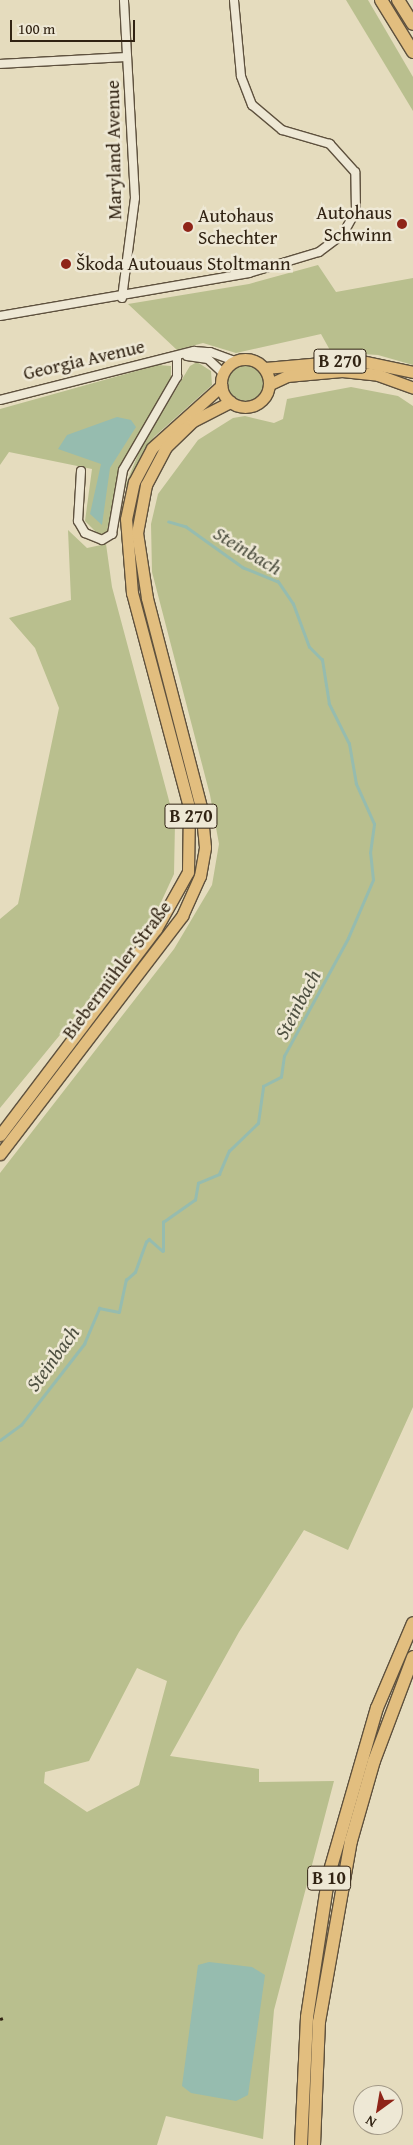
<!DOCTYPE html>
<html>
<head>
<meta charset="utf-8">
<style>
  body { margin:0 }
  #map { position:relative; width:413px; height:2145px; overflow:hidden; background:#e5dcbe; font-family:"Gentium Book Plus",serif }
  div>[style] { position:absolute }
  .green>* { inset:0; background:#b9bf8e }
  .round { border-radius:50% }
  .water>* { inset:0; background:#96bcaf }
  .stream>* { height:2.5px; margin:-1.25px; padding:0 1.25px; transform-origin:1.25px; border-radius:1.25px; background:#96bcaf }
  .roads { filter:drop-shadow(1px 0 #5e513e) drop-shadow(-1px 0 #5e513e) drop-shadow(0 1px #5e513e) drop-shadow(0 -1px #5e513e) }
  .minor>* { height:8px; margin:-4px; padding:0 4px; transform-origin:4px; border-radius:4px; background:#eee8d5 }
  .primary>* { height:11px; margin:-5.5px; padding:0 5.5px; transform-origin:5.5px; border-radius:5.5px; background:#e2be7f }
  .primary>.ring { margin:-5.5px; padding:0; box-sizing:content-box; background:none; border:11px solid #e2be7f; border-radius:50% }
  .trunk>* { height:12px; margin:-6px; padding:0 6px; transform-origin:6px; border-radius:6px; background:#e2be7f }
  .rail>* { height:2.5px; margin-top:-1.25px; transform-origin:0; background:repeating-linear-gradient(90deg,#312313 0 9px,transparent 0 18px) }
  .dots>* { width:14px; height:14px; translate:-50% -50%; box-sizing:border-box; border:2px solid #eee8d5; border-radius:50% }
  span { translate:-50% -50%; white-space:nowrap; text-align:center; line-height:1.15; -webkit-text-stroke:5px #eee8d5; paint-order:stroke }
  .shield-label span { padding:1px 4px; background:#eee8d5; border:1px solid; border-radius:4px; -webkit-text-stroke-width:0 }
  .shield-label { font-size:18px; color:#312313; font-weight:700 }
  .street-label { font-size:19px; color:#312313 }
  .poi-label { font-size:19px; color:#312313 }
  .right { translate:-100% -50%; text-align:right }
  .left { translate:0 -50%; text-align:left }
  .water-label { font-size:20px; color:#4f5142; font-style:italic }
  .north { position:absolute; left:353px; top:2085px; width:50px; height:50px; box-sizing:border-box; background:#eee8d5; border:1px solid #a29987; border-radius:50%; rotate:212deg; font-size:14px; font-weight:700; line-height:20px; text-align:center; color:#312313 }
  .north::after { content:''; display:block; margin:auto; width:18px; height:22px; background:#8f2418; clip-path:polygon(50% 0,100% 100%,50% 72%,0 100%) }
  .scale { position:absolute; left:10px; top:20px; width:125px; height:22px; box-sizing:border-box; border:2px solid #312313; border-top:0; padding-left:6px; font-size:15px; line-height:18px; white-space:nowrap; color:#312313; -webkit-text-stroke:4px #eee8d5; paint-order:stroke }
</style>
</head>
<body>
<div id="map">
  <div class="green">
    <i style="clip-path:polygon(346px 0,368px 0,413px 77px,413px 111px)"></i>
    <i style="clip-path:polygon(318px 265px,336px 292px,413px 278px,413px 365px,378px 355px,331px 352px,321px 334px,236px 353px,203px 343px,177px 350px,128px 304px,249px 284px)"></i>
    <i style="clip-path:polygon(197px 362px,211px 371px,212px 385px,154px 437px,122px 494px,141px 447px,190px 366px)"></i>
    <i class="round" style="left:227px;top:364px;width:38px;height:38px"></i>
    <i style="clip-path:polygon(158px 365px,171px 366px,171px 383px,120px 469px,107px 532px,99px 535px,85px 521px,92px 469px,9px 452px,0 465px,0 409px)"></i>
    <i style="clip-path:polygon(evenodd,351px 387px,398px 396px,413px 406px,413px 1407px,348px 1550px,304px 1530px,239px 1632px,170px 1756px,259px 1769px,259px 1782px,334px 1781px,274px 2010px,263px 2139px,166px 2116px,157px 2145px,0 2145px,0 1173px,174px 949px,212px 885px,219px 844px,210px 795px,152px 572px,151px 524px,158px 494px,198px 440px,233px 418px,245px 416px,274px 423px,283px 419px,287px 399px,351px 387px,137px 1668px,167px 1681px,139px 1785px,87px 1812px,44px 1783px,45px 1772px,89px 1761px,137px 1668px)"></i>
    <i style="clip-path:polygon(68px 530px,87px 548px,106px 544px,112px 587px,175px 823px,174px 874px,151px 924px,0 1108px,0 919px,18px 904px,59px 708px,35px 648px,9px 618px,71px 600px)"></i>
  </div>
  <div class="water">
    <i style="clip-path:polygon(117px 417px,131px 420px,136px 427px,110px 468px,102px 525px,90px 514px,101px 464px,58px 449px,67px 435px)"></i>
    <i style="clip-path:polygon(209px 1962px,252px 1967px,265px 1975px,248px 2095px,236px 2101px,191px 2093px,182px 2086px,198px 1965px)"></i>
  </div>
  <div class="stream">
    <i style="left:0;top:1440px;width:26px;rotate:-36deg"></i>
    <i style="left:21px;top:1425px;width:103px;rotate:-52.1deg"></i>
    <i style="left:84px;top:1344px;width:39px;rotate:-67deg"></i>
    <i style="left:99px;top:1308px;width:20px;rotate:11deg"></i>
    <i style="left:119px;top:1312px;width:33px;rotate:-78deg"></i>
    <i style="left:126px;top:1280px;width:12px;rotate:-42deg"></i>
    <i style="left:135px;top:1272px;width:32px;rotate:-70deg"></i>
    <i style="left:146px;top:1242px;width:4px;rotate:-45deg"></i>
    <i style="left:149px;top:1239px;width:18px;rotate:41deg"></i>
    <i style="left:163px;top:1251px;width:29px;rotate:-90deg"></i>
    <i style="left:163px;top:1222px;width:39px;rotate:-35deg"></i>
    <i style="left:195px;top:1200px;width:17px;rotate:-80deg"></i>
    <i style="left:198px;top:1183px;width:23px;rotate:-23deg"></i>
    <i style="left:219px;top:1174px;width:25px;rotate:-67deg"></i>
    <i style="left:229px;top:1151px;width:40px;rotate:-44deg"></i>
    <i style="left:258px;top:1123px;width:37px;rotate:-82deg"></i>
    <i style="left:263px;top:1086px;width:20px;rotate:-27deg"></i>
    <i style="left:281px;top:1077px;width:21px;rotate:-82deg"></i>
    <i style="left:284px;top:1056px;width:134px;rotate:-61.5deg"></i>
    <i style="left:348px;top:938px;width:63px;rotate:-66.7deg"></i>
    <i style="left:373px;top:880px;width:27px;rotate:-96deg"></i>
    <i style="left:370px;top:853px;width:29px;rotate:-82deg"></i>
    <i style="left:374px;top:824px;width:44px;rotate:-114.2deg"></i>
    <i style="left:356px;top:784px;width:41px;rotate:-99.9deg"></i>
    <i style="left:349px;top:744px;width:45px;rotate:-116.6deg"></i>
    <i style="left:329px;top:704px;width:45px;rotate:-99deg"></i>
    <i style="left:322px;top:660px;width:18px;rotate:-135deg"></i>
    <i style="left:309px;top:647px;width:46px;rotate:-110.4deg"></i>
    <i style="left:293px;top:604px;width:27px;rotate:-124deg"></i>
    <i style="left:278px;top:582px;width:38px;rotate:-158deg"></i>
    <i style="left:243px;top:568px;width:70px;rotate:-144.3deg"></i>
    <i style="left:186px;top:527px;width:18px;rotate:-164deg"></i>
  </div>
  <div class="roads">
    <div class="minor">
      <i style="left:0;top:64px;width:127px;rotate:-3.2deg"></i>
      <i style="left:122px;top:298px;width:101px;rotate:-82.6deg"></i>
      <i style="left:135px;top:198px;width:198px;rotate:-93.2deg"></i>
      <i style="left:0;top:316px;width:253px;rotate:-9.8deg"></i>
      <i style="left:249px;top:273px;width:73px;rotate:-16.7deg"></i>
      <i style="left:319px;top:252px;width:30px;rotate:-37deg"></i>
      <i style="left:343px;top:234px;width:26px;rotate:-61deg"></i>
      <i style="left:356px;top:211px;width:39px;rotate:-91deg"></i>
      <i style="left:355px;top:172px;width:38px;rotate:-132deg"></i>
      <i style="left:330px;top:144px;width:50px;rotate:-163.7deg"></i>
      <i style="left:282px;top:130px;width:39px;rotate:-140deg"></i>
      <i style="left:252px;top:105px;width:31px;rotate:-111deg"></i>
      <i style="left:241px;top:76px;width:76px;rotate:-95.3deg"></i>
      <i style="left:187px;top:356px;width:21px;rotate:8deg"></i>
      <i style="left:208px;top:359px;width:21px;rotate:43deg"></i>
      <i style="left:0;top:400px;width:200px;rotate:-14.2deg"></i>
      <i style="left:194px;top:351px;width:16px;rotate:4deg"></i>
      <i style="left:210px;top:352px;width:27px;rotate:20deg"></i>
      <i style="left:81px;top:471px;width:50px;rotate:93.4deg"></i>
      <i style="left:78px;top:521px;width:14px;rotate:60deg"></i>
      <i style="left:85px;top:533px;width:18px;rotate:22deg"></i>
      <i style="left:102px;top:540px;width:12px;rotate:-31deg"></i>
      <i style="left:112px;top:534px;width:65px;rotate:-80.2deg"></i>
      <i style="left:123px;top:470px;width:108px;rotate:-59.9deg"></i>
      <i style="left:177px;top:377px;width:21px;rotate:-90deg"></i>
    </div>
    <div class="primary">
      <i class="ring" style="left:221px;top:359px;width:37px;height:37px"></i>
      <i style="left:265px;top:368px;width:91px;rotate:-5deg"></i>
      <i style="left:356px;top:360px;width:58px;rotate:11.9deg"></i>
      <i style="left:270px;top:384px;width:19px;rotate:-25deg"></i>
      <i style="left:287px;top:376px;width:55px;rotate:-5.2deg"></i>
      <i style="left:342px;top:371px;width:36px;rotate:6deg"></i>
      <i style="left:378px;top:375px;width:37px;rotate:20deg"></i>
      <i style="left:0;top:1135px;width:258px;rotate:-52.9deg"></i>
      <i style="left:156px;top:929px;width:65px;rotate:-60.7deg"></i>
      <i style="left:188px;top:872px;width:65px;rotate:-89.1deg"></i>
      <i style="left:189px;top:807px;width:221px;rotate:-104.9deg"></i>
      <i style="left:132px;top:593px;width:74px;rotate:-94.6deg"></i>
      <i style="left:126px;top:519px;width:38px;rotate:-78deg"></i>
      <i style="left:134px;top:482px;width:38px;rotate:-62deg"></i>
      <i style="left:152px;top:448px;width:93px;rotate:-41.9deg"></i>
      <i style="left:0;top:1154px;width:300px;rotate:-52.6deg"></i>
      <i style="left:182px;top:916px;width:44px;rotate:-65.8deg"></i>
      <i style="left:200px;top:876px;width:29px;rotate:-80deg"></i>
      <i style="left:205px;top:847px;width:40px;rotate:-95.7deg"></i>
      <i style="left:201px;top:807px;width:216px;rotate:-104.5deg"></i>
      <i style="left:147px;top:598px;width:66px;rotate:-98.7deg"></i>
      <i style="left:137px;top:533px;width:49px;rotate:-79.4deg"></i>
      <i style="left:146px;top:485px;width:43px;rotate:-62.2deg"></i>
      <i style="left:166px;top:447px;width:37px;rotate:-44deg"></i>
      <i style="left:193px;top:421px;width:42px;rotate:-27.2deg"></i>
    </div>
    <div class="trunk">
      <i style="left:381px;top:0;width:61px;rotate:58.4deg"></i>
      <i style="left:398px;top:0;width:28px;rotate:58deg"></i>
      <i style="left:301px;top:2145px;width:128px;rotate:-87.3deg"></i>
      <i style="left:307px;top:2017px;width:145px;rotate:-81.3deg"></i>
      <i style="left:329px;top:1874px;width:173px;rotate:-73.9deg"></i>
      <i style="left:377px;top:1708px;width:92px;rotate:-67deg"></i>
      <i style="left:314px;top:2145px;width:123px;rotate:-87.7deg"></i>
      <i style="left:319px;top:2022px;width:184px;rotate:-80deg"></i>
      <i style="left:351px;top:1841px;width:83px;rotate:-74deg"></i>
      <i style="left:374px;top:1761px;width:111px;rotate:-69.4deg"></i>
    </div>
  </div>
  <div class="rail">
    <i style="left:0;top:2019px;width:3px;rotate:-18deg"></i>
  </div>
  <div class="dots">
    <i style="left:402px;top:224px;background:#8f2418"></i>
    <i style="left:188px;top:227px;background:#8f2418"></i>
    <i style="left:66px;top:264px;background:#8f2418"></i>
  </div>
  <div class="shield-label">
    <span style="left:340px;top:361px">B 270</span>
    <span style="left:191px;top:816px">B 270</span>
    <span style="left:329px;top:1878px">B 10</span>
  </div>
  <div class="street-label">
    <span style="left:114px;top:150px;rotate:-91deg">Maryland Avenue</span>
    <span style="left:84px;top:360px;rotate:-13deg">Georgia Avenue</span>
    <span style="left:117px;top:970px;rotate:-53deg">Biebermühler Straße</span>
  </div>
  <div class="poi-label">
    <span class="right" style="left:392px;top:224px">Autohaus<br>Schwinn</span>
    <span class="left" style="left:198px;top:227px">Autohaus<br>Schechter</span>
    <span class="left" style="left:76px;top:264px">Škoda Autouaus Stoltmann</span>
  </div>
  <div class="water-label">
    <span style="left:248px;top:550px;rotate:31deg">Steinbach</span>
    <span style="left:297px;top:1004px;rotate:-62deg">Steinbach</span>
    <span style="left:52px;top:1358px;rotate:-54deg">Steinbach</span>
  </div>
  <div class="north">N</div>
  <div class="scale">100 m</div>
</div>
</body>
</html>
